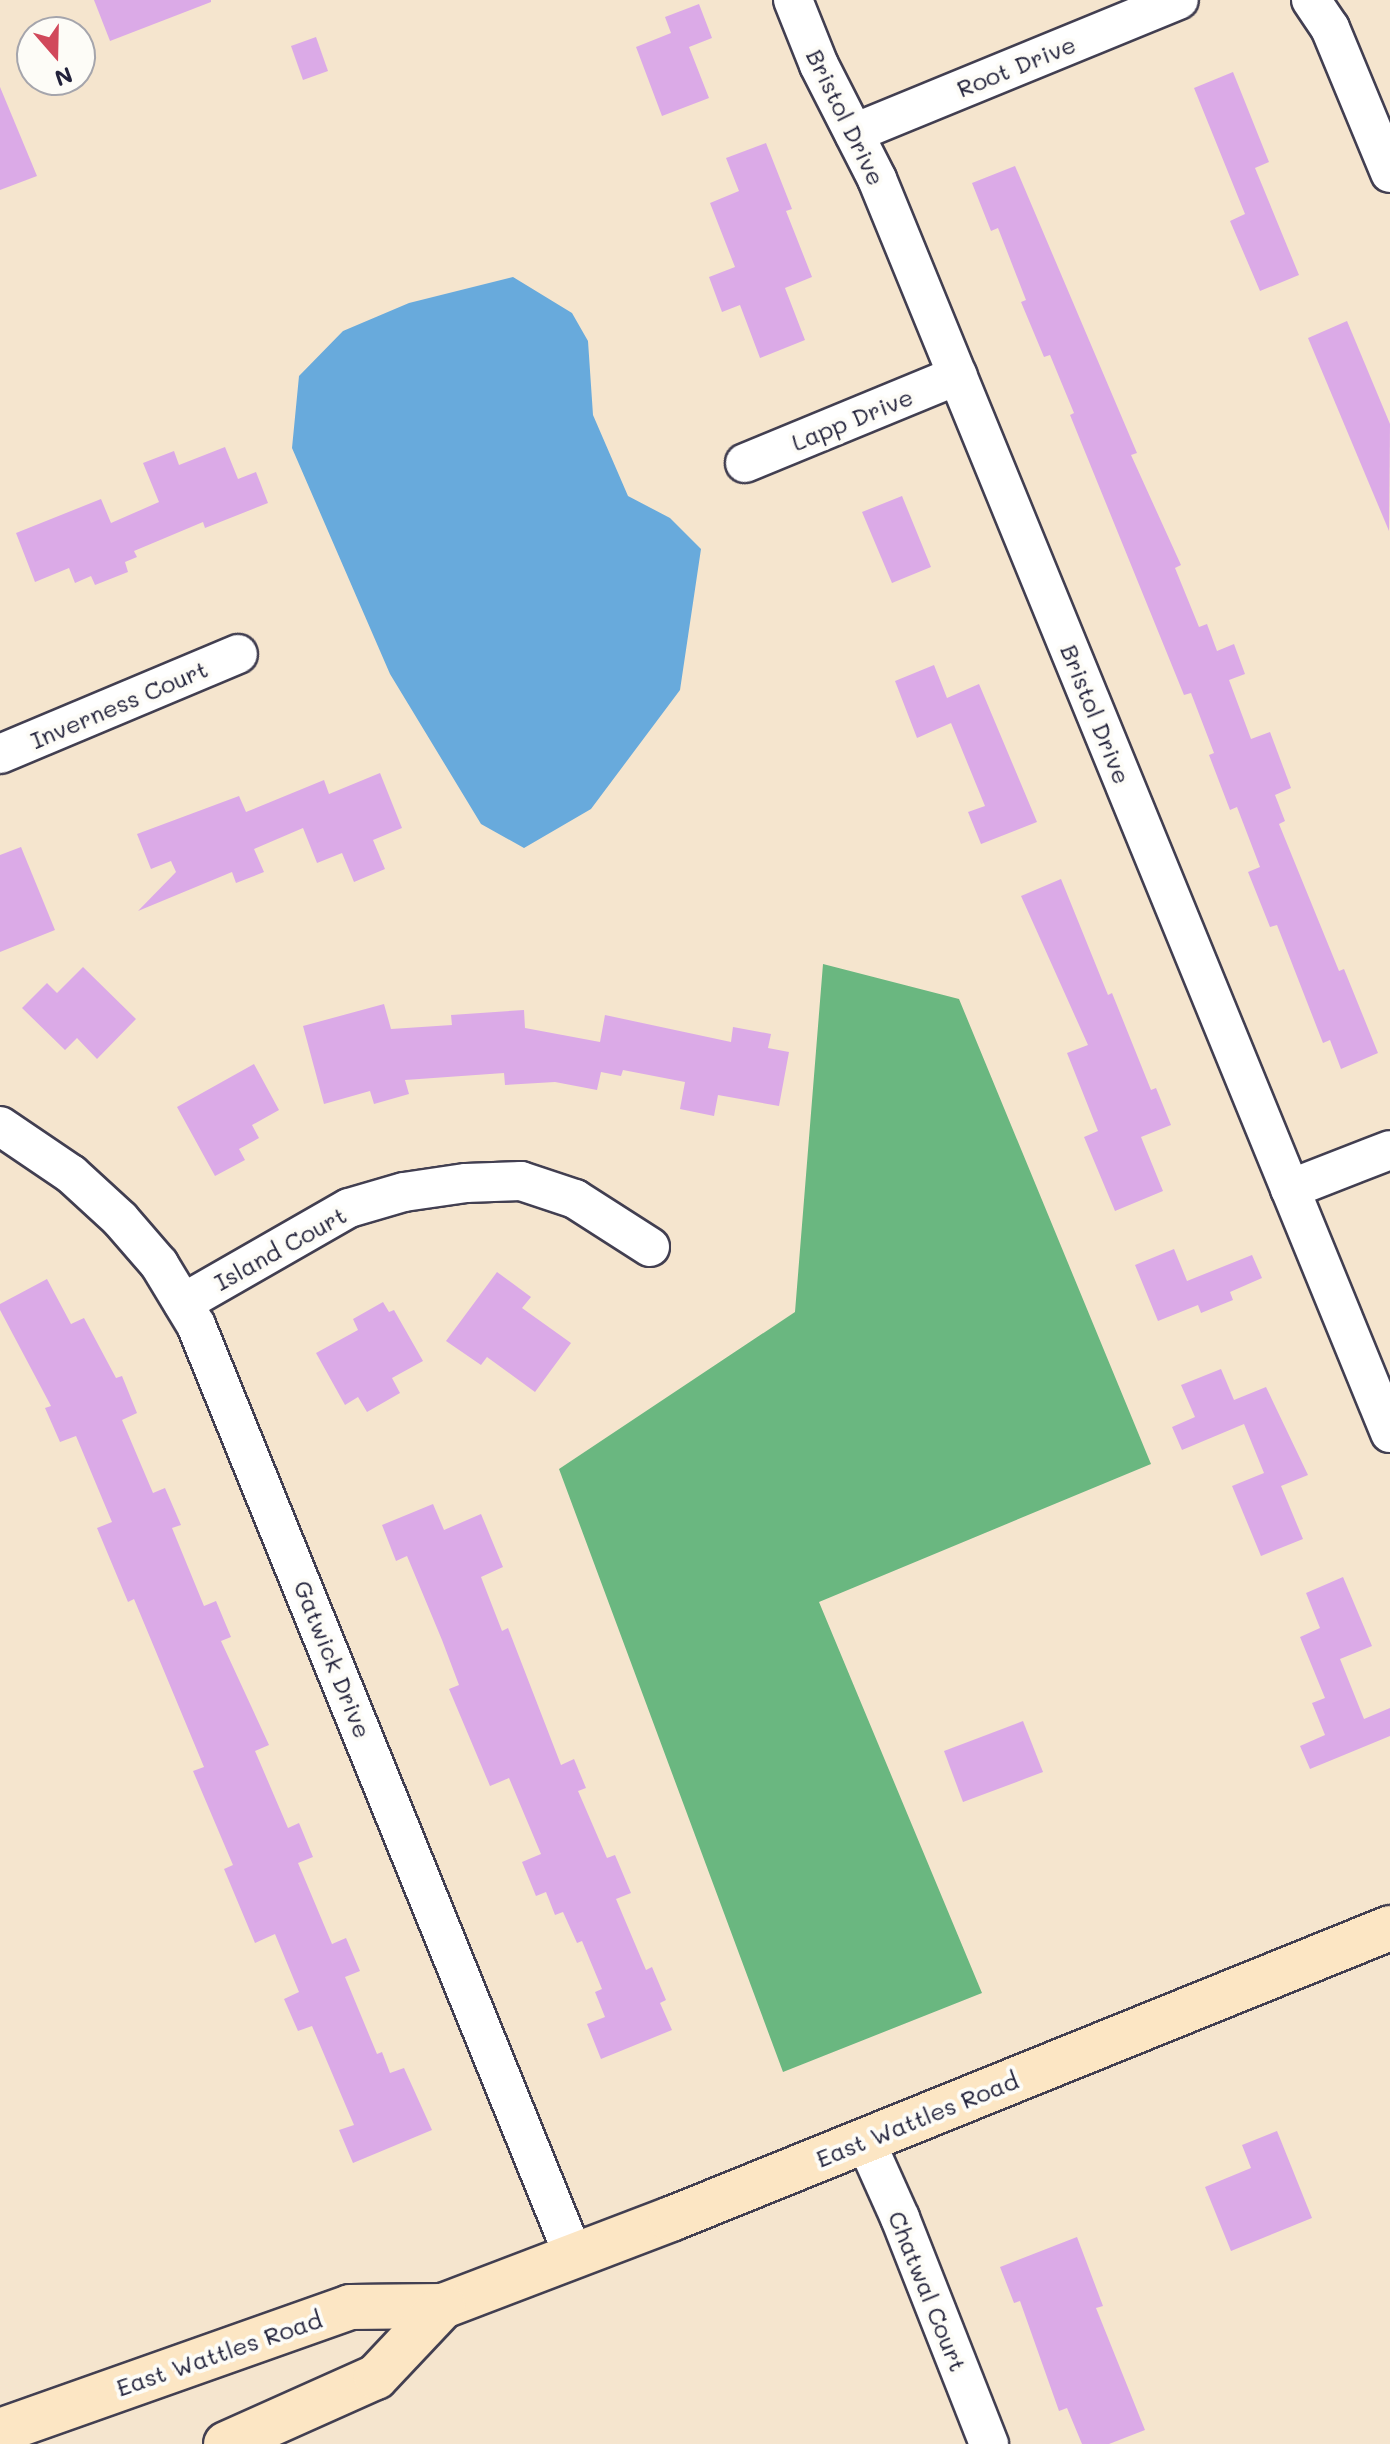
<!DOCTYPE html>
<html>
<head>
<meta charset="utf-8">
<style>
  body { margin:0 }
  #map { position:relative; width:1390px; height:2444px; overflow:hidden; background:#f5e5ce; font-family:Mali,sans-serif }
  div>[style] { position:absolute }
  .forest>* { inset:0; background:#6ab780 }
  .water>* { inset:0; background:#68aadc }
  .building>* { inset:0; background:#dbaae7 }
  .roads { filter:drop-shadow(2px 0 #423f51) drop-shadow(-2px 0 #423f51) drop-shadow(0 2px #423f51) drop-shadow(0 -2px #423f51) }
  .minor>* { height:38px; margin:-19px; padding:0 19px; transform-origin:19px; border-radius:19px; background:#fff }
  .secondary>* { height:44px; margin:-22px; padding:0 22px; transform-origin:22px; border-radius:22px; background:#fce6c4 }
  span { translate:-50% -50%; white-space:nowrap; text-align:center; line-height:1.15; -webkit-text-stroke:8px #fdfcf7; paint-order:stroke }
  .street-label { font-size:24px; color:#22223b }
  .north { position:absolute; left:16px; top:16px; width:80px; height:80px; box-sizing:border-box; background:#fdfcf7; border:2px solid #a5a5ac; border-radius:50%; rotate:160deg; font-size:22px; font-weight:700; line-height:32px; text-align:center; color:#22223b }
  .north::after { content:''; display:block; margin:auto; width:28px; height:36px; background:#d1495b; clip-path:polygon(50% 0,100% 100%,50% 72%,0 100%) }
</style>
</head>
<body>
<div id="map">
  <div class="forest">
    <i style="clip-path:polygon(823px 964px,959px 999px,1151px 1464px,819px 1602px,982px 1993px,783px 2072px,559px 1469px,795px 1312px)"></i>
  </div>
  <div class="water">
    <i style="clip-path:polygon(513px 277px,572px 313px,588px 341px,593px 415px,628px 496px,670px 518px,701px 549px,680px 690px,591px 809px,524px 848px,481px 824px,390px 674px,292px 448px,299px 376px,343px 331px,409px 303px)"></i>
  </div>
  <div class="building">
    <i style="clip-path:polygon(94px 0,211px 0,211px 2px,110px 41px)"></i>
    <i style="clip-path:polygon(699px 4px,712px 38px,689px 47px,709px 98px,662px 116px,636px 47px,671px 33px,665px 17px)"></i>
    <i style="clip-path:polygon(316px 37px,328px 71px,303px 80px,291px 46px)"></i>
    <i style="clip-path:polygon(1233px 72px,1269px 162px,1255px 168px,1299px 275px,1260px 291px,1230px 221px,1245px 214px,1194px 88px)"></i>
    <i style="clip-path:polygon(0 87px,37px 176px,0 190px)"></i>
    <i style="clip-path:polygon(766px 143px,792px 209px,786px 211px,812px 277px,785px 288px,805px 340px,760px 358px,740px 305px,722px 312px,709px 277px,735px 267px,710px 203px,739px 191px,726px 158px)"></i>
    <i style="clip-path:polygon(1015px 166px,1137px 453px,1131px 455px,1181px 565px,1175px 568px,1199px 627px,1207px 624px,1217px 651px,1234px 644px,1245px 674px,1229px 680px,1251px 739px,1270px 732px,1291px 788px,1275px 795px,1285px 821px,1279px 824px,1339px 971px,1344px 969px,1378px 1053px,1341px 1069px,1330px 1040px,1323px 1043px,1277px 925px,1270px 927px,1248px 872px,1260px 867px,1237px 807px,1230px 810px,1209px 755px,1214px 753px,1191px 693px,1184px 695px,1070px 415px,1074px 413px,1050px 355px,1044px 357px,1021px 302px,1026px 300px,998px 228px,991px 231px,972px 183px)"></i>
    <i style="clip-path:polygon(1347px 321px,1390px 424px,1389px 531px,1308px 338px)"></i>
    <i style="clip-path:polygon(225px 447px,238px 479px,256px 472px,268px 503px,205px 528px,203px 522px,134px 551px,137px 557px,125px 562px,128px 572px,95px 585px,91px 576px,75px 583px,69px 568px,35px 582px,16px 533px,101px 499px,111px 523px,159px 502px,143px 463px,174px 451px,179px 465px)"></i>
    <i style="clip-path:polygon(902px 496px,931px 567px,892px 583px,862px 512px)"></i>
    <i style="clip-path:polygon(934px 665px,947px 698px,979px 684px,1037px 822px,981px 844px,968px 812px,985px 806px,951px 723px,917px 738px,895px 681px)"></i>
    <i style="clip-path:polygon(380px 773px,402px 828px,373px 840px,385px 869px,354px 882px,342px 853px,317px 863px,303px 828px,254px 849px,264px 872px,236px 883px,232px 872px,138px 911px,176px 872px,171px 861px,151px 869px,137px 834px,239px 796px,246px 812px,324px 780px,329px 794px)"></i>
    <i style="clip-path:polygon(21px 847px,55px 930px,0 952px,0 855px)"></i>
    <i style="clip-path:polygon(1061px 879px,1108px 995px,1112px 993px,1151px 1090px,1156px 1088px,1171px 1125px,1141px 1137px,1163px 1191px,1115px 1211px,1084px 1137px,1098px 1131px,1067px 1053px,1088px 1045px,1021px 896px)"></i>
    <i style="clip-path:polygon(83px 967px,136px 1019px,97px 1059px,77px 1038px,65px 1050px,22px 1008px,47px 983px,57px 993px)"></i>
    <i style="clip-path:polygon(384px 1004px,391px 1029px,452px 1025px,451px 1015px,524px 1010px,525px 1028px,600px 1042px,605px 1015px,731px 1042px,733px 1027px,771px 1034px,768px 1048px,789px 1052px,779px 1106px,718px 1095px,714px 1116px,680px 1109px,685px 1082px,623px 1070px,621px 1076px,601px 1072px,597px 1090px,555px 1082px,505px 1085px,504px 1073px,405px 1080px,409px 1094px,374px 1104px,370px 1091px,324px 1104px,303px 1026px)"></i>
    <i style="clip-path:polygon(254px 1064px,279px 1110px,252px 1125px,259px 1138px,239px 1149px,245px 1160px,215px 1176px,177px 1107px)"></i>
    <i style="clip-path:polygon(1174px 1249px,1187px 1281px,1252px 1255px,1262px 1278px,1230px 1292px,1233px 1300px,1201px 1313px,1198px 1305px,1158px 1321px,1135px 1265px)"></i>
    <i style="clip-path:polygon(497px 1272px,531px 1297px,522px 1308px,571px 1343px,535px 1392px,487px 1357px,481px 1365px,446px 1341px)"></i>
    <i style="clip-path:polygon(47px 1279px,71px 1324px,84px 1318px,116px 1378px,122px 1376px,137px 1413px,122px 1420px,153px 1493px,165px 1488px,181px 1525px,172px 1528px,204px 1606px,216px 1601px,231px 1637px,221px 1641px,269px 1745px,255px 1751px,288px 1828px,299px 1823px,313px 1857px,298px 1863px,332px 1944px,346px 1938px,360px 1971px,345px 1977px,377px 2054px,382px 2052px,390px 2073px,404px 2068px,432px 2130px,353px 2163px,339px 2130px,354px 2125px,312px 2026px,298px 2031px,284px 1999px,299px 1992px,275px 1934px,255px 1943px,224px 1869px,233px 1865px,193px 1771px,204px 1767px,134px 1599px,128px 1602px,97px 1528px,112px 1522px,76px 1436px,60px 1442px,45px 1408px,51px 1406px,0 1310px,0 1304px)"></i>
    <i style="clip-path:polygon(383px 1302px,389px 1312px,394px 1310px,423px 1361px,392px 1378px,400px 1393px,367px 1412px,358px 1397px,345px 1405px,316px 1353px,358px 1330px,353px 1319px)"></i>
    <i style="clip-path:polygon(1221px 1369px,1234px 1400px,1266px 1387px,1308px 1475px,1281px 1486px,1303px 1539px,1261px 1556px,1232px 1486px,1264px 1473px,1244px 1424px,1182px 1450px,1172px 1427px,1195px 1417px,1181px 1385px)"></i>
    <i style="clip-path:polygon(433px 1504px,444px 1530px,481px 1514px,503px 1567px,481px 1577px,502px 1631px,508px 1628px,561px 1765px,574px 1759px,586px 1788px,578px 1791px,607px 1858px,615px 1855px,631px 1893px,616px 1899px,646px 1970px,652px 1967px,666px 2000px,660px 2003px,672px 2030px,601px 2059px,587px 2024px,605px 2017px,595px 1992px,602px 1989px,582px 1941px,577px 1943px,563px 1912px,555px 1915px,546px 1892px,536px 1896px,522px 1862px,541px 1854px,509px 1778px,490px 1786px,449px 1689px,459px 1685px,442px 1640px,407px 1556px,396px 1561px,382px 1525px)"></i>
    <i style="clip-path:polygon(1343px 1577px,1372px 1646px,1340px 1659px,1364px 1719px,1390px 1708px,1390px 1736px,1310px 1769px,1300px 1746px,1325px 1735px,1312px 1703px,1325px 1698px,1300px 1637px,1320px 1628px,1306px 1593px)"></i>
    <i style="clip-path:polygon(1023px 1721px,1043px 1772px,963px 1802px,944px 1751px)"></i>
    <i style="clip-path:polygon(1277px 2131px,1312px 2218px,1231px 2251px,1205px 2187px,1251px 2168px,1242px 2145px)"></i>
    <i style="clip-path:polygon(1077px 2237px,1103px 2306px,1096px 2308px,1145px 2430px,1109px 2444px,1082px 2444px,1067px 2408px,1059px 2411px,1020px 2301px,1014px 2303px,1000px 2267px)"></i>
  </div>
  <div class="roads">
    <div class="minor">
      <i style="left:793px;top:0;width:70px;rotate:68.2deg"></i>
      <i style="left:819px;top:65px;width:128px;rotate:63deg"></i>
      <i style="left:877px;top:179px;width:1355px;rotate:67.75deg"></i>
      <i style="left:1311px;top:0;width:34px;rotate:56deg"></i>
      <i style="left:1330px;top:28px;width:157px;rotate:67.5deg"></i>
      <i style="left:854px;top:133px;width:351px;rotate:-22.3deg"></i>
      <i style="left:745px;top:463px;width:230px;rotate:-22.4deg"></i>
      <i style="left:0;top:754px;width:258px;rotate:-22.8deg"></i>
      <i style="left:0;top:1126px;width:86px;rotate:34.1deg"></i>
      <i style="left:71px;top:1174px;width:67px;rotate:42.6deg"></i>
      <i style="left:120px;top:1219px;width:60px;rotate:49.1deg"></i>
      <i style="left:159px;top:1264px;width:71px;rotate:58.8deg"></i>
      <i style="left:196px;top:1325px;width:1006px;rotate:67.92deg"></i>
      <i style="left:1290px;top:1189px;width:107px;rotate:-21.3deg"></i>
      <i style="left:183px;top:1303px;width:191px;rotate:-29.8deg"></i>
      <i style="left:349px;top:1208px;width:57px;rotate:-16.2deg"></i>
      <i style="left:404px;top:1192px;width:63px;rotate:-8.3deg"></i>
      <i style="left:466px;top:1183px;width:55px;rotate:-2.1deg"></i>
      <i style="left:521px;top:1181px;width:57px;rotate:18.4deg"></i>
      <i style="left:575px;top:1199px;width:89px;rotate:32.6deg"></i>
      <i style="left:865px;top:2140px;width:85px;rotate:65.8deg"></i>
      <i style="left:900px;top:2218px;width:243px;rotate:68.5deg"></i>
    </div>
    <div class="secondary">
      <i style="left:0;top:2431px;width:371px;rotate:-19.5deg"></i>
      <i style="left:350px;top:2307px;width:93px;rotate:-0.6deg"></i>
      <i style="left:443px;top:2306px;width:244px;rotate:-20.9deg"></i>
      <i style="left:671px;top:2219px;width:776px;rotate:-22.03deg"></i>
      <i style="left:226px;top:2444px;width:164px;rotate:-24.1deg"></i>
      <i style="left:376px;top:2377px;width:98px;rotate:-46.7deg"></i>
    </div>
  </div>
  <div class="street-label">
    <span style="left:1016px;top:66px;rotate:-22deg">Root Drive</span>
    <span style="left:846px;top:117px;rotate:64deg">Bristol Drive</span>
    <span style="left:852px;top:419px;rotate:-22deg">Lapp Drive</span>
    <span style="left:119px;top:704px;rotate:-23deg">Inverness Court</span>
    <span style="left:1096px;top:714px;rotate:68deg">Bristol Drive</span>
    <span style="left:280px;top:1248px;rotate:-29deg">Island Court</span>
    <span style="left:333px;top:1659px;rotate:68deg">Gatwick Drive</span>
    <span style="left:917px;top:2119px;rotate:-22deg">East Wattles Road</span>
    <span style="left:928px;top:2291px;rotate:68deg">Chatwal Court</span>
    <span style="left:219px;top:2353px;rotate:-19deg">East Wattles Road</span>
  </div>
  <div class="north">N</div>
</div>
</body>
</html>
